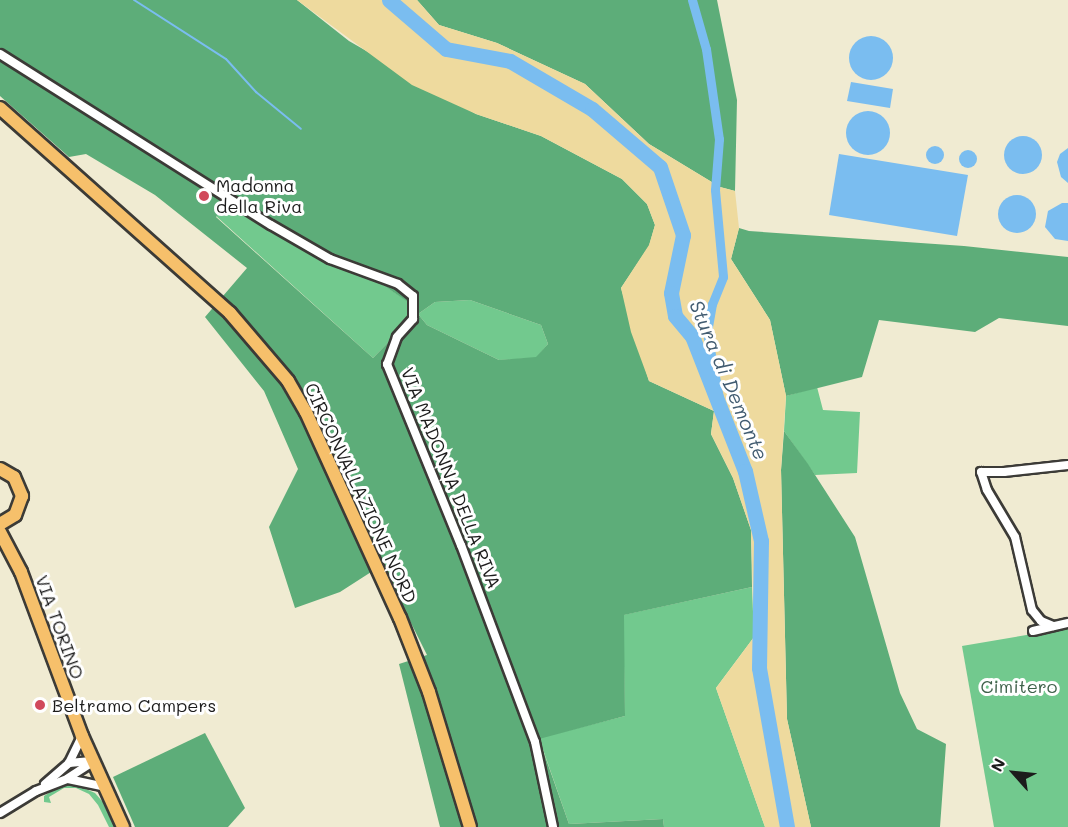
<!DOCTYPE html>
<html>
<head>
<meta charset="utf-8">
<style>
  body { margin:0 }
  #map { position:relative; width:1068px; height:827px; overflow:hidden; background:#f0ebd2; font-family:Mali,sans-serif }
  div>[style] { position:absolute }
  .green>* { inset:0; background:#72c98e }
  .forest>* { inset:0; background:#5dad79 }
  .sand>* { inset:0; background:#eeda9e }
  .water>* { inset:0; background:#7abdf0 }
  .round { border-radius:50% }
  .stream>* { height:2px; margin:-1px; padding:0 1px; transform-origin:1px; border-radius:1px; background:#7abdf0 }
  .canal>* { height:9px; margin:-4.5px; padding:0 4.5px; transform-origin:4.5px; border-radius:4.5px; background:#7abdf0 }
  .river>* { height:15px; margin:-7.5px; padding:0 7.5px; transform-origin:7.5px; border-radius:7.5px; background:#7abdf0 }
  .roads { filter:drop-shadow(2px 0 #3c3b37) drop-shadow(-2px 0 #3c3b37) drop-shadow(0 2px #3c3b37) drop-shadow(0 -2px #3c3b37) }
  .street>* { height:8px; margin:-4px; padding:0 4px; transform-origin:4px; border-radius:4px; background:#fff }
  .primary>* { height:12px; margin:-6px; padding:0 6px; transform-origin:6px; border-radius:6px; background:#f6c06b }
  .dots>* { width:16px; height:16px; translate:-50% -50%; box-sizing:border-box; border:3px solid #fff; border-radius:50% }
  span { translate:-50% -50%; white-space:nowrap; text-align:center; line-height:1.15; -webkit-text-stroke:6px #fff; paint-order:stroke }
  .poi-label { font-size:18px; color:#1c1c1c }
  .left { translate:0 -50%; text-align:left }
  .street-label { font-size:18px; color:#1c1c1c }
  .park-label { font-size:18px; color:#3e614a }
  .water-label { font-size:20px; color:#425c71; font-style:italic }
  .north { position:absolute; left:984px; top:743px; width:60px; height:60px; -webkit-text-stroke:4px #fff; paint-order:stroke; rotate:297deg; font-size:16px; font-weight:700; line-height:24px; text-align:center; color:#1c1c1c }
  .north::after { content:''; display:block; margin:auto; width:21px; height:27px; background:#1c1c1c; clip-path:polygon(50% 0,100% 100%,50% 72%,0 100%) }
</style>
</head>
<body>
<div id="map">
  <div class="green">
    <i style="clip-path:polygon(227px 200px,350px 270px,380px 283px,412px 304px,409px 321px,373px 358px,216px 216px)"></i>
    <i style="clip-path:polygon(470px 300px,541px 325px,548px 344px,536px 358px,499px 360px,427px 325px,418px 314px,435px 302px)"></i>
    <i style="clip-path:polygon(817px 387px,823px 410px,860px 412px,857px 473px,815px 475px,784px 431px,786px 396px)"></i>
    <i style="clip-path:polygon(752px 587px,754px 637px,716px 688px,765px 827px,664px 827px,663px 819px,569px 824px,539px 738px,625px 716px,623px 615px)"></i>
    <i style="clip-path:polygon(1068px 628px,1068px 827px,994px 827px,962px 646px)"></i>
    <i style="clip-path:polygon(61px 785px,77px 785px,95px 793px,109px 809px,117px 827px,109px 827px,98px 805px,89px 794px,76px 788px,64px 788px,49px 797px,51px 803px,44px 802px,44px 796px)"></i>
  </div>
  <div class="forest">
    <i style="clip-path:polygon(evenodd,0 0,297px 0,349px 41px,476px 114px,541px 136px,622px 179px,647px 204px,655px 225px,649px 246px,621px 288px,649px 381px,714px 411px,711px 434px,733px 478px,751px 530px,752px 587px,624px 615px,625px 716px,539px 739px,569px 824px,663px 819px,664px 827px,440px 827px,399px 664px,427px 655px,382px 565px,340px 592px,295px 608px,269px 527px,298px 469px,264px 391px,205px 317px,247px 268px,155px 195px,86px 154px,69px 157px,0 96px,0 0,227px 200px,350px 270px,380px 283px,411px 304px,409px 321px,373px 358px,216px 217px,227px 200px,0 0,470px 300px,541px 325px,548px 344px,536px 357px,499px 360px,427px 325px,418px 314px,435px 302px,470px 300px)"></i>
    <i style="clip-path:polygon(417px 0,717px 0,737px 100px,735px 191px,720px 187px,649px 144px,585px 84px,497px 43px,439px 25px)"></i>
    <i style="clip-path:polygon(739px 228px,749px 231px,964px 246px,1068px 257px,1068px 326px,999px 318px,975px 332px,879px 320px,862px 377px,786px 396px,770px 320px,731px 259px)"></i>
    <i style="clip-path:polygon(784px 431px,808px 464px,855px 537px,900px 693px,917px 729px,946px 744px,940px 827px,811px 827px,787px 719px,781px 470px)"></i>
    <i style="clip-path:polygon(205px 733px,245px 808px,228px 827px,135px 827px,113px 777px)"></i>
  </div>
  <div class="sand">
    <i style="clip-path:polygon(297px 0,417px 0,439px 25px,497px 43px,585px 84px,649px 144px,720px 187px,735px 191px,739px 228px,731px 259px,770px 320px,786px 396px,781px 470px,787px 719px,811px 827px,765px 827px,716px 688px,754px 637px,751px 530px,733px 478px,711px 434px,714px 411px,649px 381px,631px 332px,621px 288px,649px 245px,655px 225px,647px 204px,622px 179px,541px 136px,476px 114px,412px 85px)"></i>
  </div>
  <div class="water">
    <i class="round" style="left:849px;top:36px;width:44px;height:44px"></i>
    <i style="clip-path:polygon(851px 82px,893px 89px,890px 108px,847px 101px)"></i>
    <i class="round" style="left:846px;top:111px;width:44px;height:44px"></i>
    <i class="round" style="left:1004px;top:136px;width:38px;height:38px"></i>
    <i class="round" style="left:926px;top:146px;width:18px;height:18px"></i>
    <i style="clip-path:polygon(1068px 148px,1068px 183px,1061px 177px,1057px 162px,1060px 154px)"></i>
    <i class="round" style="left:959px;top:150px;width:18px;height:18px"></i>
    <i style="clip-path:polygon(839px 154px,968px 175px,957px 236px,829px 215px)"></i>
    <i class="round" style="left:998px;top:195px;width:38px;height:38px"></i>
    <i style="clip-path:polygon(1062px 203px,1068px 203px,1068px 241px,1055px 239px,1045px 227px,1048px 211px)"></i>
  </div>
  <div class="stream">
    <i style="left:134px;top:0;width:109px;rotate:32.7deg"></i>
    <i style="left:226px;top:59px;width:45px;rotate:47.7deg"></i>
    <i style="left:256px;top:92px;width:58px;rotate:39.4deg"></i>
  </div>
  <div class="canal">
    <i style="left:692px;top:0;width:51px;rotate:74.1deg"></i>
    <i style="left:706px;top:49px;width:91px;rotate:81.8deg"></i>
    <i style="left:719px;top:139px;width:51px;rotate:94.5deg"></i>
    <i style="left:715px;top:190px;width:87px;rotate:84.7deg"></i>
    <i style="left:723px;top:277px;width:29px;rotate:112deg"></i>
    <i style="left:712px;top:304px;width:29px;rotate:100deg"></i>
    <i style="left:707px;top:333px;width:87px;rotate:79.5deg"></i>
  </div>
  <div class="river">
    <i style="left:389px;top:0;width:75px;rotate:40.7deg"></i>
    <i style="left:446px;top:49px;width:65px;rotate:10.6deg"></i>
    <i style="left:510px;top:61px;width:95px;rotate:30.3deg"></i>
    <i style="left:592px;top:109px;width:89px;rotate:40.5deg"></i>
    <i style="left:660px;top:167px;width:72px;rotate:71.3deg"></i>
    <i style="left:683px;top:235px;width:59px;rotate:101.7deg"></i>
    <i style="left:671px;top:293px;width:23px;rotate:80deg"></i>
    <i style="left:675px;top:316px;width:26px;rotate:50deg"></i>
    <i style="left:692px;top:336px;width:145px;rotate:68.6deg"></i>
    <i style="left:745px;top:471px;width:72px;rotate:77.1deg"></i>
    <i style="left:761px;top:541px;width:127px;rotate:90.9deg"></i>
    <i style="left:759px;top:668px;width:161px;rotate:80deg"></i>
  </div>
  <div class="roads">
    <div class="street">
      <i style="left:0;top:54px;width:320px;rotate:32.3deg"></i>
      <i style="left:271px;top:225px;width:68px;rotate:30deg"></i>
      <i style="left:330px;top:259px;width:72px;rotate:20.2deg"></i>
      <i style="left:398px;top:284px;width:19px;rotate:39deg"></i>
      <i style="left:413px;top:296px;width:23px;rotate:90deg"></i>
      <i style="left:413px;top:319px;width:24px;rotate:132deg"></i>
      <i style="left:397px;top:337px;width:29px;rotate:110deg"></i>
      <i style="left:387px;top:364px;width:196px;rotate:67.8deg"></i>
      <i style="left:461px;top:545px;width:210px;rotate:69.4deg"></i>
      <i style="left:535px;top:742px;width:87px;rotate:78deg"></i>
      <i style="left:1053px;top:626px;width:13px;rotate:-157deg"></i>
      <i style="left:1041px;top:621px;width:14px;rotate:-129deg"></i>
      <i style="left:1032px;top:610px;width:75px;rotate:-103.1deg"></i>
      <i style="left:1015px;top:537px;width:55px;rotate:-120.8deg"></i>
      <i style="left:987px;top:490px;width:19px;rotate:-108deg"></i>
      <i style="left:981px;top:472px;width:23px"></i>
      <i style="left:1004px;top:472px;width:64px;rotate:-6.2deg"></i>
      <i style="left:1033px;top:631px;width:36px;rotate:-13deg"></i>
      <i style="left:69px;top:763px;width:25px;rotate:-5deg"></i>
      <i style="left:68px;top:778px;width:31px;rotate:-33deg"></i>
      <i style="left:45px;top:784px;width:32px;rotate:-41deg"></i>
      <i style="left:69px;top:763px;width:30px;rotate:-64deg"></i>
      <i style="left:0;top:813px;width:42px;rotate:-31.4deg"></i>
      <i style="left:36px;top:791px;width:34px;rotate:-21deg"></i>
      <i style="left:68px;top:779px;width:38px;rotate:12deg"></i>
    </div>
    <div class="primary">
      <i style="left:0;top:108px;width:308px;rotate:41.7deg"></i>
      <i style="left:230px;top:313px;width:89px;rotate:49.5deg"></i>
      <i style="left:288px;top:381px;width:36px;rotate:60deg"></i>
      <i style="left:306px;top:412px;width:226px;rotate:65.5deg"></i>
      <i style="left:400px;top:618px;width:79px;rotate:68.6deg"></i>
      <i style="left:429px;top:692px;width:141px;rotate:73.1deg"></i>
      <i style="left:0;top:469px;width:16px;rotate:30deg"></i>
      <i style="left:14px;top:477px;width:21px;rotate:67deg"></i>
      <i style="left:22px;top:496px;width:20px;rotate:110deg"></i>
      <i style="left:15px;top:515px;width:17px;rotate:149deg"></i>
      <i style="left:0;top:532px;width:45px;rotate:62.3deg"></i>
      <i style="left:21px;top:572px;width:175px;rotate:69.6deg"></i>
      <i style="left:82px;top:736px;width:100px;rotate:65.7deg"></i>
    </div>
  </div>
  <div class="dots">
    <i style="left:204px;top:196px;background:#d1495b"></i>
    <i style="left:40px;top:705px;background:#d1495b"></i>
  </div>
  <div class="poi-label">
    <span class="left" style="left:216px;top:196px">Madonna<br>della Riva</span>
    <span class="left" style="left:52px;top:705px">Beltramo Campers</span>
  </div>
  <div class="street-label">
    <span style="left:451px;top:478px;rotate:68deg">VIA MADONNA DELLA RIVA</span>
    <span style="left:361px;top:493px;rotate:65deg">CIRCONVALLAZIONE NORD</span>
    <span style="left:60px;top:627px;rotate:70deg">VIA TORINO</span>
  </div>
  <div class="park-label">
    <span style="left:1019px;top:686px">Cimitero</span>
  </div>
  <div class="water-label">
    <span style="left:729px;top:380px;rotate:67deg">Stura di Demonte</span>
  </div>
  <div class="north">N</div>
</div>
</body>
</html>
